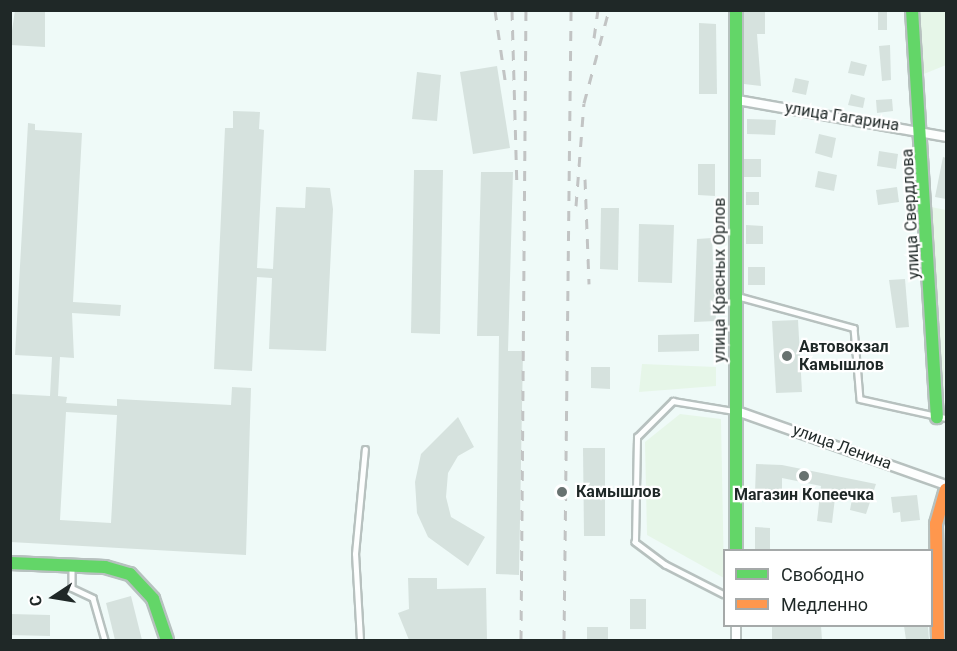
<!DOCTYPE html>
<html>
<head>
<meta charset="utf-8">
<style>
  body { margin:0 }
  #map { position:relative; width:957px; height:651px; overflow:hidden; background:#effaf8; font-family:Roboto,sans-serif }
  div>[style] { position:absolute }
  .green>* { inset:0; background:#e6f6e8 }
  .building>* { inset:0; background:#d6e2de }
  .roads { filter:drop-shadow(2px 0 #b7c1bf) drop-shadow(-2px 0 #b7c1bf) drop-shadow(0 2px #b7c1bf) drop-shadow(0 -2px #b7c1bf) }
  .lane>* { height:4.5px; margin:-2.25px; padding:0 2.25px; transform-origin:2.25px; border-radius:2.25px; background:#fdfefe }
  .street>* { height:8px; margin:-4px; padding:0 4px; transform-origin:4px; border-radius:4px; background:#fdfefe }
  .fast>* { height:12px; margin:-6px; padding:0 6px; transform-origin:6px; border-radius:6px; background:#63d668 }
  .slow>* { height:12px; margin:-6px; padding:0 6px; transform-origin:6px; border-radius:6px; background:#ff974d }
  .rail>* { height:3px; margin-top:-1.5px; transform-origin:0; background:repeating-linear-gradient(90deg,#c2c4c4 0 10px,transparent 0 20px) }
  .dots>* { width:16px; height:16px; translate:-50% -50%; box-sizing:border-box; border:3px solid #fff; border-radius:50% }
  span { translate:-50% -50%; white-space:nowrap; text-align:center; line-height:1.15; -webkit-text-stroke:4.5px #fff; paint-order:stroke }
  .street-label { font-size:16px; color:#1f2827 }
  .poi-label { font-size:16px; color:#1f2827; font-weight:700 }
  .left { translate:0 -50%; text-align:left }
  .frame { position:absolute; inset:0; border:12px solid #1f2827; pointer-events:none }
  .legend { position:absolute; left:723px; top:549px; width:210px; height:78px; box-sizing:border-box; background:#fff; border:2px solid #a5a9a9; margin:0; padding:8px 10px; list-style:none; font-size:18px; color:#1f2827 }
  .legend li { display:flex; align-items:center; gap:12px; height:30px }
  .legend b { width:30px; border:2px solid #a5a9a9 }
  .north { position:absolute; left:24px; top:567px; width:60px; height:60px; -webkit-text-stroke:4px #fff; paint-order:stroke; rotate:258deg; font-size:16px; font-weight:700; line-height:24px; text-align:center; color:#1f2827 }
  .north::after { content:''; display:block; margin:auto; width:21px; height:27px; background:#1f2827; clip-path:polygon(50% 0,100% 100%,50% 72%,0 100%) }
</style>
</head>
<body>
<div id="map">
  <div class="green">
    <i style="clip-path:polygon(915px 11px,946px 11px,946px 65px,919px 76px)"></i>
    <i style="clip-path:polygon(931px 207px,946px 210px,944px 402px)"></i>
    <i style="clip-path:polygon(642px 364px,716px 367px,716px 386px,639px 392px)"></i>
    <i style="clip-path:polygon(680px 414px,721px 419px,724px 578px,647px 535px,645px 442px)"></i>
  </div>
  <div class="building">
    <i style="clip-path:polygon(15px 10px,45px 10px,45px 47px,10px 45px)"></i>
    <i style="clip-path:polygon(744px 10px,765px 10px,765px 34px,757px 34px,761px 86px,744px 84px)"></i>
    <i style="clip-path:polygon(878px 10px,887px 10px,887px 30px,878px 30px)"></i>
    <i style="clip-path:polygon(699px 23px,716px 24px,717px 94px,699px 94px)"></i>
    <i style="clip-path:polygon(890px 45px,891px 80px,882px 81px,879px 46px)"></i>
    <i style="clip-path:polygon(851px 61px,867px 65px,864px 76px,848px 73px)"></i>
    <i style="clip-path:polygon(497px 66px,510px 148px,473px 154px,460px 72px)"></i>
    <i style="clip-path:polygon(417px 72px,441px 75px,437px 121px,412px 119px)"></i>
    <i style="clip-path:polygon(795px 78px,809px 81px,806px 95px,792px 92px)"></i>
    <i style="clip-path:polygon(851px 94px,865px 98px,863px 108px,848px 105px)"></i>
    <i style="clip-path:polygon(892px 99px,893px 111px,877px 113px,876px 100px)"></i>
    <i style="clip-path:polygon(233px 111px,260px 112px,259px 129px,264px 130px,257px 268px,273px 269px,276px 207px,305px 208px,306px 187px,330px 188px,333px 209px,326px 351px,269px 349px,272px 278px,257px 277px,252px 371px,214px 369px,225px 128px,233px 128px)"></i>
    <i style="clip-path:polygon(747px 119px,776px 120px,775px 135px,747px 134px)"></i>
    <i style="clip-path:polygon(evenodd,28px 123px,35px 124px,35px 130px,82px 133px,73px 302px,121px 305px,120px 316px,72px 313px,74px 358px,60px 357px,58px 396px,67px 397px,66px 403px,117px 406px,117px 399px,231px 405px,232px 387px,251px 388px,246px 555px,10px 542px,12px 394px,50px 396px,52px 357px,15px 355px,28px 123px,66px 412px,117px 415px,111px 523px,60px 520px,66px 412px)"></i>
    <i style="clip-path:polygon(819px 134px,836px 138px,832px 158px,815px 153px)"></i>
    <i style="clip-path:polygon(879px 151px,898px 154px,896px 169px,877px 166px)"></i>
    <i style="clip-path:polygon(943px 157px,946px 158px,946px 199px,935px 197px)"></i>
    <i style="clip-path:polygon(744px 159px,761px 159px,761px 177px,744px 177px)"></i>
    <i style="clip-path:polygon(698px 164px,715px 164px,715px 196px,698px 195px)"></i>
    <i style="clip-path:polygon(414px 170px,443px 170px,440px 334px,411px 333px)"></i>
    <i style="clip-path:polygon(818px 171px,837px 175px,834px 191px,815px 187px)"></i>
    <i style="clip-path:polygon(481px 172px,513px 172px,508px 351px,523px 351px,519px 575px,496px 574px,499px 336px,477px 336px)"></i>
    <i style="clip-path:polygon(897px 187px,899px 202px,878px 205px,876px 190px)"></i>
    <i style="clip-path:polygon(746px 192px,759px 192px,759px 205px,746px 205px)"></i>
    <i style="clip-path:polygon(601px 208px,619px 208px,618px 270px,600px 269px)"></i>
    <i style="clip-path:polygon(639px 224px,674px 225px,672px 283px,638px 282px)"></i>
    <i style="clip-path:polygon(746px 225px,763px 226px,763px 244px,746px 244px)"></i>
    <i style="clip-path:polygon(712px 238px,716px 321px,694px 322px,697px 239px)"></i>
    <i style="clip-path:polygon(748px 267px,765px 267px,765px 285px,748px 285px)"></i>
    <i style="clip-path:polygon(905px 279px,909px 327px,896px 328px,889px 280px)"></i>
    <i style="clip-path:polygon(798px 320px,802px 392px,776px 393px,772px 321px)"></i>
    <i style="clip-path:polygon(699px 334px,699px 351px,658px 352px,658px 335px)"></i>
    <i style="clip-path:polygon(591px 367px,610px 367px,610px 389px,591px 388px)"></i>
    <i style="clip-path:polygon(458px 417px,474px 447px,458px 456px,448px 473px,446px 497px,451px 517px,485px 537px,468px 566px,428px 537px,417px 513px,415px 482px,421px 454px)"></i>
    <i style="clip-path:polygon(583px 448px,605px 448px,605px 536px,584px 536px)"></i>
    <i style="clip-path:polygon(756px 464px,782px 465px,876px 484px,866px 514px,850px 510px,853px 493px,836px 490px,832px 523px,817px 521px,821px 486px,782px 478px,782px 493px,755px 493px)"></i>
    <i style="clip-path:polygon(917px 495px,920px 520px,901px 522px,900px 512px,893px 513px,891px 497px)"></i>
    <i style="clip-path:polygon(755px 527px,770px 528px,770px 550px,755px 550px)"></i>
    <i style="clip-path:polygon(408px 578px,437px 578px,437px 589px,486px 588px,487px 640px,409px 640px,398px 613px,409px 609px)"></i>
    <i style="clip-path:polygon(131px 596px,142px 640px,115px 640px,106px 603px)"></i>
    <i style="clip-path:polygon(630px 599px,646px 599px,646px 629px,630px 629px)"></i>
    <i style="clip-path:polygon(10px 614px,50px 615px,50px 636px,10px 635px)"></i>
    <i style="clip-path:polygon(772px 626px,821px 626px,822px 640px,772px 640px)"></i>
    <i style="clip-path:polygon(904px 626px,928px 626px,929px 640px,906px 640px)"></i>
    <i style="clip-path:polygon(587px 627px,608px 627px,608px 640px,587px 640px)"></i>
  </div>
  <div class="roads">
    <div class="lane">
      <i style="left:737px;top:296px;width:121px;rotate:15.3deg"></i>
      <i style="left:854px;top:328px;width:71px;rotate:85.2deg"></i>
      <i style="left:860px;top:399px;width:88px;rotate:12.5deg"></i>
      <i style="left:72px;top:568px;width:20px;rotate:90deg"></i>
      <i style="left:72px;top:588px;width:23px;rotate:25deg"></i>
      <i style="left:93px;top:598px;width:44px;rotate:74.1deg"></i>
      <i style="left:724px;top:595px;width:66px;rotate:-153deg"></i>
      <i style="left:665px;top:565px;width:38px;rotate:-143deg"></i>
      <i style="left:635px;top:542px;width:105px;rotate:-88.9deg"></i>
      <i style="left:637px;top:437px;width:51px;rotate:-45deg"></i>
      <i style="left:673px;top:401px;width:62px;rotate:9.3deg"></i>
      <i style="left:360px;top:640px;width:86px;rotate:-93.3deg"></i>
      <i style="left:355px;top:554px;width:105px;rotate:-84.6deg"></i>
    </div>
    <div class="street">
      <i style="left:737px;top:100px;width:212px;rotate:10deg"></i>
      <i style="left:737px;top:411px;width:222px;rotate:19.5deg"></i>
      <i style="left:736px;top:640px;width:14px;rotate:-90deg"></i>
    </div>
    <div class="fast">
      <i style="left:736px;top:10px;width:540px;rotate:90deg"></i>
      <i style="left:912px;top:10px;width:408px;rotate:86.5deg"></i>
      <i style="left:10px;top:563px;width:95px;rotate:2.4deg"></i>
      <i style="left:105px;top:567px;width:26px;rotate:16deg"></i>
      <i style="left:130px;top:574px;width:34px;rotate:47deg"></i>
      <i style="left:153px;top:599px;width:43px;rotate:71.1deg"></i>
    </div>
    <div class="slow">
      <i style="left:938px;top:640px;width:116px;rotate:-91deg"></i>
      <i style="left:936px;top:524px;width:36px;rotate:-74deg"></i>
    </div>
  </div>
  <div class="rail">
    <i style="left:495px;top:10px;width:77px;rotate:81.8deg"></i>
    <i style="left:512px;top:10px;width:174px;rotate:88.4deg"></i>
    <i style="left:594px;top:38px;width:28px;rotate:-82deg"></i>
    <i style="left:585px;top:179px;width:105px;rotate:87.8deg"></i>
    <i style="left:576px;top:206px;width:103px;rotate:-85.6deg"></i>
    <i style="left:584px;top:103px;width:96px;rotate:-75deg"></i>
    <i style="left:521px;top:640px;width:630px;rotate:-89.55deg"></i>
    <i style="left:564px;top:640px;width:630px;rotate:-89.36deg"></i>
  </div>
  <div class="dots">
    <i style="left:787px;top:356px;background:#687270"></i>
    <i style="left:804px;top:476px;background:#687270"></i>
    <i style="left:562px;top:492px;background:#687270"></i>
  </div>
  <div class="street-label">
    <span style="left:842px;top:117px;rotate:9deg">улица Гагарина</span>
    <span style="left:911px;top:214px;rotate:-93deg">улица Свердлова</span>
    <span style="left:720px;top:280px;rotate:-90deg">улица Красных Орлов</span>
    <span style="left:842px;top:447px;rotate:20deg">улица Ленина</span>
  </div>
  <div class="poi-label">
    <span class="left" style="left:799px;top:356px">Автовокзал<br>Камышлов</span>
    <span class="left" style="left:576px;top:492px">Камышлов</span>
    <span style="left:804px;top:495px">Магазин Копеечка</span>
  </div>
  <div class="frame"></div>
  <ul class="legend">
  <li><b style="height:8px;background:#63d668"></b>Свободно</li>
  <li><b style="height:8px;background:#ff974d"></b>Медленно</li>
  </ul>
  <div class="north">С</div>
</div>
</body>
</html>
